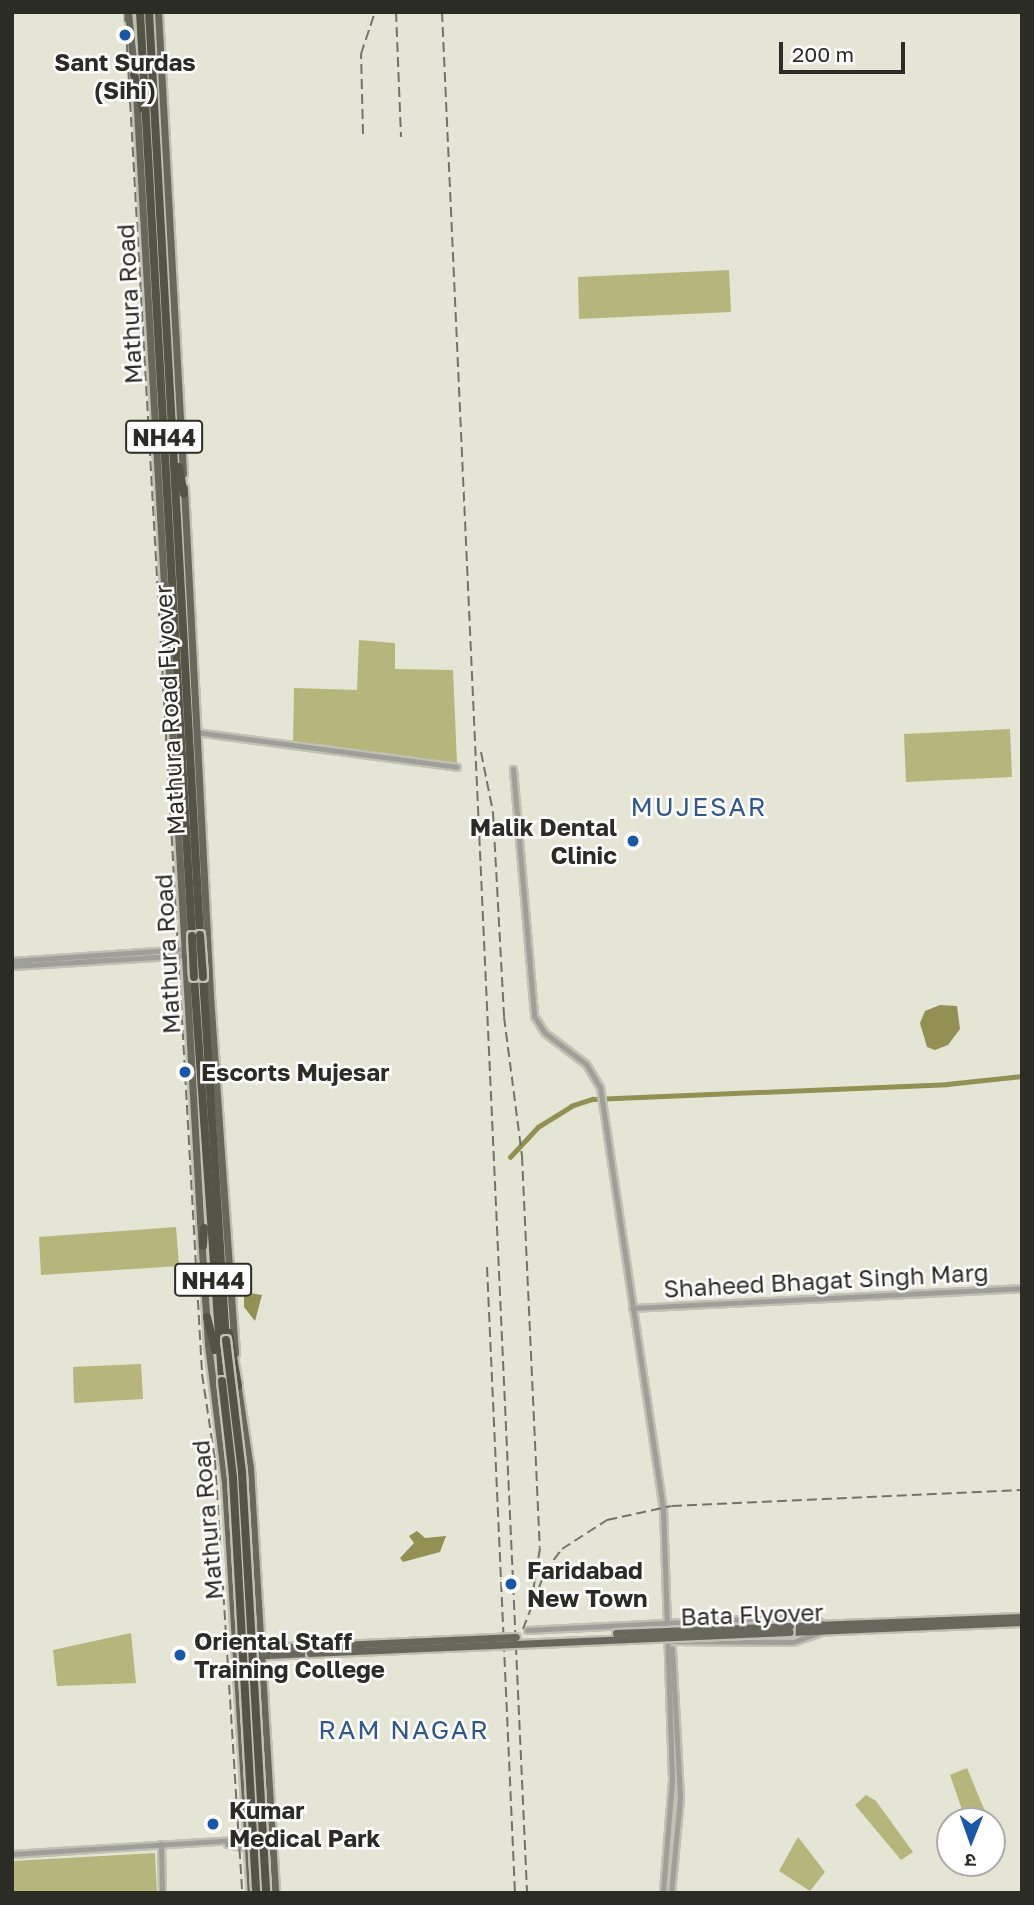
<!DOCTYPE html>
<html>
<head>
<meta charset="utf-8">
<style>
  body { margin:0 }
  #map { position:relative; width:1034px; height:1905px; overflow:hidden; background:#e5e5d6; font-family:"Golos Text","Noto Sans Devanagari",sans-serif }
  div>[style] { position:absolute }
  .green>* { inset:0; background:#b6b57b }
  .water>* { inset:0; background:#929053 }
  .canal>* { height:4.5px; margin:-2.25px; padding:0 2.25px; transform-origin:2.25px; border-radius:2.25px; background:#929053 }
  .roads { filter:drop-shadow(2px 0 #c0c0b3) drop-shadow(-2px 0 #c0c0b3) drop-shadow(0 2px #c0c0b3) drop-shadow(0 -2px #c0c0b3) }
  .minor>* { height:5px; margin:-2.5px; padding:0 2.5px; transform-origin:2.5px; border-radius:2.5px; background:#9f9f99 }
  .major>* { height:7px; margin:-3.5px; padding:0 3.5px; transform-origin:3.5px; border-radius:3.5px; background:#67675b }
  .highway>* { height:8px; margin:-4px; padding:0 4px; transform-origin:4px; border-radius:4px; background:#535346 }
  .rail>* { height:2px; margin-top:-1px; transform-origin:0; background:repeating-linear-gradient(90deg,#727268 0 10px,transparent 0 15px) }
  .bridges { filter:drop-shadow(2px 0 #c0c0b3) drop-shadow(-2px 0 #c0c0b3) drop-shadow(0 2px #c0c0b3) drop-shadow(0 -2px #c0c0b3) }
  .major-bridge>* { height:7px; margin:-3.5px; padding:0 3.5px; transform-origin:3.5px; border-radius:3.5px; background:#67675b }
  .highway-bridge>* { height:8px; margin:-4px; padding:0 4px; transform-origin:4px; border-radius:4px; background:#535346 }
  .dots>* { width:19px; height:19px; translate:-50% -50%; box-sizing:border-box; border:4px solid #fff; border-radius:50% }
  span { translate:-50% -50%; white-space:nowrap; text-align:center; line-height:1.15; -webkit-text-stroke:5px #fff; paint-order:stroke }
  .shield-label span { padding:2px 5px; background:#fff; border:2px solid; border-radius:5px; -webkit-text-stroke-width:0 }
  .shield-label { font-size:23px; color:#2c2c26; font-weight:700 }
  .poi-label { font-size:24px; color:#2c2c26; font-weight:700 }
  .right { translate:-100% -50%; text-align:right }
  .left { translate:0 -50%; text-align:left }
  .street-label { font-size:24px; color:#2c2c26 }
  .neighbourhood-label { font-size:26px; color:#30578e; letter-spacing:2px }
  .frame { position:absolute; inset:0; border:14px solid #2c2c26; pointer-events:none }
  .north { position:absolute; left:936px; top:1807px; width:70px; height:70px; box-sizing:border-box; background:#fff; border:2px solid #ababa8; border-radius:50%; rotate:181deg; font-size:19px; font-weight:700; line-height:28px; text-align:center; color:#2c2c26 }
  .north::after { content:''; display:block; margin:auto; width:24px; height:32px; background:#1957a8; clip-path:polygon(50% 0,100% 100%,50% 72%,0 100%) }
  .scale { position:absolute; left:779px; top:42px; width:126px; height:32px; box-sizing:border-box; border:4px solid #2c2c26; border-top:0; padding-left:9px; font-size:21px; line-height:24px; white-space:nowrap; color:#2c2c26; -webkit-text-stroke:5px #fff; paint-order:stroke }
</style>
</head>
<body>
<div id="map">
  <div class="green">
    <i style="clip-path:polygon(729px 270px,731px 312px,579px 319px,578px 277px)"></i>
    <i style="clip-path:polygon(359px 640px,395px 643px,395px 669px,453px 670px,457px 763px,293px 743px,294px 688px,357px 690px)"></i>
    <i style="clip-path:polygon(1010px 729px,1012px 777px,906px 782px,904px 734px)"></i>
    <i style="clip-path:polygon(176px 1227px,179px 1266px,41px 1275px,39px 1237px)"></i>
    <i style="clip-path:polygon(141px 1364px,143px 1399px,74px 1403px,73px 1367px)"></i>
    <i style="clip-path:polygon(131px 1633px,136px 1683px,57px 1686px,53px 1650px)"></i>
    <i style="clip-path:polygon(967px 1768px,989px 1821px,966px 1821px,950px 1775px)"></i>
    <i style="clip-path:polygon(866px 1795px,876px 1801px,913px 1852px,901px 1860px,855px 1805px)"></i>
    <i style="clip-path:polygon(798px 1837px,825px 1872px,810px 1891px,779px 1871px)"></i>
    <i style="clip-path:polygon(155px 1853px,157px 1893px,12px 1893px,12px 1861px)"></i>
  </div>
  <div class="water">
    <i style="clip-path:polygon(940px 1005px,957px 1006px,960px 1029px,948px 1045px,935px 1050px,927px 1047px,920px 1023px,925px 1011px)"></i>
    <i style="clip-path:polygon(244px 1292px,262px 1295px,255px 1321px,244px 1307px)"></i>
    <i style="clip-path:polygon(417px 1531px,425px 1538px,446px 1536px,440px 1552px,403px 1562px,400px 1558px,414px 1543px,409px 1536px)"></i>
  </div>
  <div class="canal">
    <i style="left:510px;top:1157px;width:41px;rotate:-47deg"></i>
    <i style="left:538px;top:1127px;width:39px;rotate:-32deg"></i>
    <i style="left:571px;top:1106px;width:23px;rotate:-18deg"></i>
    <i style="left:593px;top:1099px;width:354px;rotate:-2.4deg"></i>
    <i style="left:947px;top:1084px;width:75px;rotate:-6.1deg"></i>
  </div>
  <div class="roads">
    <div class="minor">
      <i style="left:196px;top:732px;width:263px;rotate:7.6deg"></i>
      <i style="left:513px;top:769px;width:248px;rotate:85.1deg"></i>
      <i style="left:534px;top:1016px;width:20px;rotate:57deg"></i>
      <i style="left:545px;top:1033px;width:51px;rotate:37.1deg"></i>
      <i style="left:586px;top:1064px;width:27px;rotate:59deg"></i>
      <i style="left:600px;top:1087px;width:425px;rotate:81.5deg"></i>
      <i style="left:663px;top:1507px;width:273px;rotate:88.1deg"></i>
      <i style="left:672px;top:1780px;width:113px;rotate:94.6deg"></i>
      <i style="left:12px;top:961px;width:175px;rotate:-3.9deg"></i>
      <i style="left:12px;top:966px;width:176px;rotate:-3.6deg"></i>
      <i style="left:632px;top:1308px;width:391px;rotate:-2.9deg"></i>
      <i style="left:527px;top:1630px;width:258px;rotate:-2.9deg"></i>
      <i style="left:785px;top:1617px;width:31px;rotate:4deg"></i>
      <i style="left:816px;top:1619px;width:9px;rotate:36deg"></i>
      <i style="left:671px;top:1641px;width:122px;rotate:0.5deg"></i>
      <i style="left:793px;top:1642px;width:32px;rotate:-20deg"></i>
      <i style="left:161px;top:1844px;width:49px;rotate:88.8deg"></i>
      <i style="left:227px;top:1844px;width:20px;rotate:11deg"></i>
      <i style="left:12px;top:1854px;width:221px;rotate:-3.6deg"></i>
      <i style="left:233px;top:1840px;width:17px;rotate:-36deg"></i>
      <i style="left:671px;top:1893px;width:96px;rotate:-84.6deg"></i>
      <i style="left:680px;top:1797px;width:149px;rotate:-93.1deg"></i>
    </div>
    <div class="major">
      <i style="left:128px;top:12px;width:68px;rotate:84.1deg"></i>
      <i style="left:158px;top:12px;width:462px;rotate:86.9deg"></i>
      <i style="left:136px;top:92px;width:1130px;rotate:86.75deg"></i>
      <i style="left:200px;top:1220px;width:124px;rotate:86.3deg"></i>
      <i style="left:208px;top:1344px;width:140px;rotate:83deg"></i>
      <i style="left:225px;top:1483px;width:411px;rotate:86.4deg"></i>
      <i style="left:184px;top:488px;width:508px;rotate:87.06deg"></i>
      <i style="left:210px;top:995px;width:359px;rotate:86deg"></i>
      <i style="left:237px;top:1382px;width:87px;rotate:81.4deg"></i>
      <i style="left:250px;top:1468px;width:426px;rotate:86.6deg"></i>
      <i style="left:790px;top:1626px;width:232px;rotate:-2.2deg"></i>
      <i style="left:790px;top:1632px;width:232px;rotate:-2.5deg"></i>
      <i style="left:247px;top:1648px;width:71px;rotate:-1.6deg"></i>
      <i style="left:247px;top:1656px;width:63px;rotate:-2.7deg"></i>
    </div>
    <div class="highway">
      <i style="left:140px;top:12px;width:925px;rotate:86.78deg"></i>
      <i style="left:149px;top:12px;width:924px;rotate:86.84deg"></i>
      <i style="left:134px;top:75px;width:35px;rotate:75deg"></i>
      <i style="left:179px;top:467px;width:27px;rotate:80deg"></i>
      <i style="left:194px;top:977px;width:405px;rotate:86deg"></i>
      <i style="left:203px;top:977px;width:364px;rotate:86.4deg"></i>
      <i style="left:203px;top:1246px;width:18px;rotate:-87deg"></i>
      <i style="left:207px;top:1317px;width:34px;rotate:76deg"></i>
      <i style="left:229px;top:1333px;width:54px;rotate:80.4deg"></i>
    </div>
  </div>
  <div class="rail">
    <i style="left:125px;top:12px;width:1364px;rotate:86.76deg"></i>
    <i style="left:202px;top:1374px;width:87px;rotate:81.4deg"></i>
    <i style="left:215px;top:1460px;width:434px;rotate:86.4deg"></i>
    <i style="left:396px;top:12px;width:125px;rotate:87.7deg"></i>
    <i style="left:442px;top:12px;width:1883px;rotate:87.41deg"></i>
    <i style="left:363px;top:134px;width:80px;rotate:-91.4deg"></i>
    <i style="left:361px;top:54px;width:44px;rotate:-71.6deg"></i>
    <i style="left:481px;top:752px;width:61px;rotate:78.7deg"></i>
    <i style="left:493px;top:812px;width:205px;rotate:86.9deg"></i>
    <i style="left:504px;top:1017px;width:140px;rotate:82.6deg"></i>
    <i style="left:522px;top:1156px;width:392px;rotate:87.4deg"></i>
    <i style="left:540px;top:1548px;width:51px;rotate:99.1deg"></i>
    <i style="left:487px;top:1267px;width:627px;rotate:87.44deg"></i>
    <i style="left:523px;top:1629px;width:61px;rotate:-68.9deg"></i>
    <i style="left:545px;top:1572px;width:29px;rotate:-54deg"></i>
    <i style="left:562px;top:1549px;width:54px;rotate:-32.8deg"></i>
    <i style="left:607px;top:1520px;width:66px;rotate:-12.2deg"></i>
    <i style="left:672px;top:1506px;width:350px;rotate:-2.6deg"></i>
  </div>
  <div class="bridges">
    <div class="major-bridge">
      <i style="left:616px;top:1633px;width:174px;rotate:-2.3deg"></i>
      <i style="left:318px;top:1646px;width:198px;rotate:-2.6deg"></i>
      <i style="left:310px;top:1653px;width:480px;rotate:-2.5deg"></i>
    </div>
    <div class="highway-bridge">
      <i style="left:200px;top:935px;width:42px;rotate:85.9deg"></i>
      <i style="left:192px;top:936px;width:41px;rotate:87.2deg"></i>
      <i style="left:226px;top:1340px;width:134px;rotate:83.1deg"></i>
      <i style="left:242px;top:1473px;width:421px;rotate:86.7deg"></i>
      <i style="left:222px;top:1381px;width:98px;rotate:83.5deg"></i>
      <i style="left:233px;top:1478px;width:416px;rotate:86.8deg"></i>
    </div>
  </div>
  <div class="dots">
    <i style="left:125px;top:35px;background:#1957a8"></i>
    <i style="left:633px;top:841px;background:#1957a8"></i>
    <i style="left:185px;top:1072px;background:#1957a8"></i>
    <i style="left:511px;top:1584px;background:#1957a8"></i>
    <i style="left:180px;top:1655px;background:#1957a8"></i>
    <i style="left:213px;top:1824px;background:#1957a8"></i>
  </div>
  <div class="shield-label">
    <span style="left:164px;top:437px">NH44</span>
    <span style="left:213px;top:1280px">NH44</span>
  </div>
  <div class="poi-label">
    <span style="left:125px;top:76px">Sant Surdas<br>(Sihi)</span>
    <span class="right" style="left:617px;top:841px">Malik Dental<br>Clinic</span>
    <span class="left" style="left:201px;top:1072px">Escorts Mujesar</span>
    <span class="left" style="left:527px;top:1584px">Faridabad<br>New Town</span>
    <span class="left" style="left:194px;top:1655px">Oriental Staff<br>Training College</span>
    <span class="left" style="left:229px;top:1824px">Kumar<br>Medical Park</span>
  </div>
  <div class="street-label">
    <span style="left:129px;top:304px;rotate:-93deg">Mathura Road</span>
    <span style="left:169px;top:710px;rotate:-93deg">Mathura Road Flyover</span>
    <span style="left:167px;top:954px;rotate:-93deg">Mathura Road</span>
    <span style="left:826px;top:1280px;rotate:-3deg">Shaheed Bhagat Singh Marg</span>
    <span style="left:207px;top:1520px;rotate:-95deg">Mathura Road</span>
    <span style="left:752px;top:1614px;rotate:-2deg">Bata Flyover</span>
  </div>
  <div class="neighbourhood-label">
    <span style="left:699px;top:807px">MUJESAR</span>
    <span style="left:404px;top:1730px">RAM NAGAR</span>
  </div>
  <div class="frame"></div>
  <div class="north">उ</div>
  <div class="scale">200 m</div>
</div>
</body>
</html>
